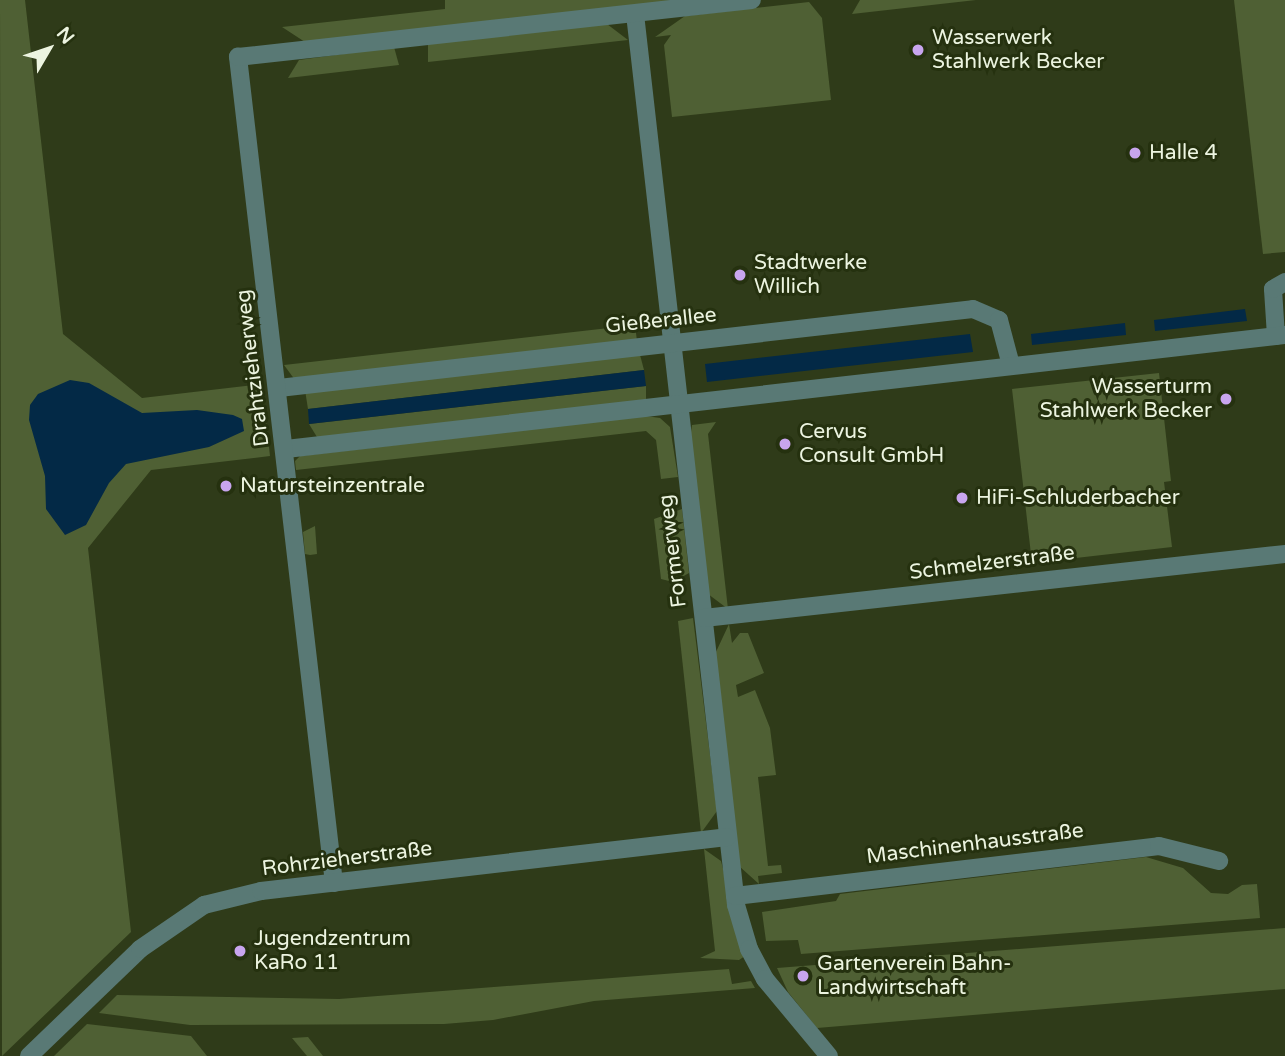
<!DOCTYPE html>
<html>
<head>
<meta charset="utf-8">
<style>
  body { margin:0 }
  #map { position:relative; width:1285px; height:1056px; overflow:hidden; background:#2f3b19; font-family:"Varela Round",sans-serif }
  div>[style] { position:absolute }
  .green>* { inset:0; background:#4f6034 }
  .water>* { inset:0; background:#032946 }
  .minor>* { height:18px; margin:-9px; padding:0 9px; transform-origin:9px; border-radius:9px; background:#597975 }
  .dots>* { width:19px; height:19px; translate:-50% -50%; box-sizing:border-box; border:4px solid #25310f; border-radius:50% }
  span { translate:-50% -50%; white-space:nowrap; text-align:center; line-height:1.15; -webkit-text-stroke:6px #25310f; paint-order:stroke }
  .poi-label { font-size:21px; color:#ecf4e0 }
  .left { translate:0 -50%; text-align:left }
  .right { translate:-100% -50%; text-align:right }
  .street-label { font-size:21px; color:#ecf4e0 }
  .north { position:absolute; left:14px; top:14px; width:70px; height:70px; -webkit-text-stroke:5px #25310f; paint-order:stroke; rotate:51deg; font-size:19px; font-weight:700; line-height:28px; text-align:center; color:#ecf4e0 }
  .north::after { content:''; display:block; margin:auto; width:24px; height:32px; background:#ecf4e0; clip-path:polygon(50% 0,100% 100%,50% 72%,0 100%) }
</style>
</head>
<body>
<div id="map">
  <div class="green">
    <i style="clip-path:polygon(0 0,25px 0,63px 334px,142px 398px,262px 384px,270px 456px,151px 470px,88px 548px,131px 932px,2px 1056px)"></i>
    <i style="clip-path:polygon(445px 0,679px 0,305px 42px,282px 27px,445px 9px)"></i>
    <i style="clip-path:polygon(860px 0,976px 0,852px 14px)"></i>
    <i style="clip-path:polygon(1234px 0,1285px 0,1285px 252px,1263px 254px)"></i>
    <i style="clip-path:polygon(809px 2px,822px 18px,831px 100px,672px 117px,664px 45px,671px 35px,655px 37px,685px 16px)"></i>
    <i style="clip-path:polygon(607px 24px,628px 40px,428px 62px,428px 44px)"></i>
    <i style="clip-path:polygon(394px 47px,399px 65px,288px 78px,299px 60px)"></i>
    <i style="clip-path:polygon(635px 325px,637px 341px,295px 380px,284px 365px)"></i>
    <i style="clip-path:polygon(639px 351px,644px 370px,308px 409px,305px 390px)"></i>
    <i style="clip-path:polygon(1159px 373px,1171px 481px,1164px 482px,1172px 547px,1032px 563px,1012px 389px)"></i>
    <i style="clip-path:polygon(646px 386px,646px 403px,320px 442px,309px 424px)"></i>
    <i style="clip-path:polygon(646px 416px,660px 418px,670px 427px,678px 477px,661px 479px,656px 440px,646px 431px,296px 470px,295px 461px,300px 456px)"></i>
    <i style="clip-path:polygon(716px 422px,708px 434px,728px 609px,708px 594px,690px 439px,692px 425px)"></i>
    <i style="clip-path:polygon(682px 509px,689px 573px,673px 582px,661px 579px,654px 519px)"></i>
    <i style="clip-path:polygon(315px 526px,317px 554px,310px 555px,305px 554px,303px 532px)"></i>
    <i style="clip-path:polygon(693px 618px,717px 811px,701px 833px,678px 621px)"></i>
    <i style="clip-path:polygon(729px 624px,732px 643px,740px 633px,748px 633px,764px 673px,736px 685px,738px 697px,755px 690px,770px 728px,776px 775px,758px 777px,768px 866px,781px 865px,782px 873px,758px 876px,759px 884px,739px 866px,715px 654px)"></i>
    <i style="clip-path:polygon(704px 849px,721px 861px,745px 956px,739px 960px,700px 958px,715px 951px)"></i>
    <i style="clip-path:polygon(1146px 857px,1183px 868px,1211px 893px,1228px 894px,1242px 885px,1257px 884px,1260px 918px,801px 954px,798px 940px,766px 941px,762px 912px,836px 901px,840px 894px)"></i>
    <i style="clip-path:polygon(1285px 928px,1285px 989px,817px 1028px,788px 992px,777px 968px)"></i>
    <i style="clip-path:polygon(729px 969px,732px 984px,751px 981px,755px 988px,594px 1001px,493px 1020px,444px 1024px,190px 1025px,99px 1013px,117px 995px,339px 999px)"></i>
    <i style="clip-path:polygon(87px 1024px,191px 1036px,207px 1056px,54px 1056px)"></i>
    <i style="clip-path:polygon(308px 1037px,323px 1056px,307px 1056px,292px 1038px)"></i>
  </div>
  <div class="water">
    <i style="clip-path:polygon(1245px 309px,1247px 321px,1155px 331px,1154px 320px)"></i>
    <i style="clip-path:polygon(1125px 323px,1126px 335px,1032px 345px,1031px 334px)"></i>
    <i style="clip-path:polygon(970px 334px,973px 352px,707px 382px,705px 364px)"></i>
    <i style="clip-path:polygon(644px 370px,646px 386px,309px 424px,308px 409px)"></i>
    <i style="clip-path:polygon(70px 380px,89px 383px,142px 413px,197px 410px,233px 415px,242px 419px,244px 431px,209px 447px,126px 464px,109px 483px,86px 525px,65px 535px,46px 509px,45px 476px,29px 420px,30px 405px,38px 394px)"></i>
  </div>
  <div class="minor">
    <i style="left:635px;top:14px;width:897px;rotate:83.53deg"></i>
    <i style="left:736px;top:905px;width:46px;rotate:73.5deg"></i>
    <i style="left:749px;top:949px;width:34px;rotate:62deg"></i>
    <i style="left:765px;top:979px;width:100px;rotate:50.3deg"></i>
    <i style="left:1276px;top:336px;width:47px;rotate:-93.7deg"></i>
    <i style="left:1273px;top:289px;width:14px;rotate:-30deg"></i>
    <i style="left:279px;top:388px;width:698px;rotate:-6.49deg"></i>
    <i style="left:973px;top:309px;width:28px;rotate:23deg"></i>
    <i style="left:999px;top:320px;width:47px;rotate:75.1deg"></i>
    <i style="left:286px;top:449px;width:1005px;rotate:-6.51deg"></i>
    <i style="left:704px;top:618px;width:585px;rotate:-6.29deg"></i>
    <i style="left:334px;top:883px;width:832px;rotate:-96.63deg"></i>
    <i style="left:238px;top:57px;width:517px;rotate:-6.33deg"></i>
    <i style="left:735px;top:896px;width:427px;rotate:-6.7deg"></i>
    <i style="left:1159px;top:846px;width:62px;rotate:14deg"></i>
    <i style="left:29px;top:1056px;width:154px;rotate:-43.9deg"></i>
    <i style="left:140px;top:949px;width:78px;rotate:-34.5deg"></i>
    <i style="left:204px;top:905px;width:59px;rotate:-13.8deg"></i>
    <i style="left:261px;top:891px;width:469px;rotate:-6.6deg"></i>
  </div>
  <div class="dots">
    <i style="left:918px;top:50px;background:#c8a5ee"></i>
    <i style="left:1135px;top:153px;background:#c8a5ee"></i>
    <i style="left:740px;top:275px;background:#c8a5ee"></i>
    <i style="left:1226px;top:399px;background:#c8a5ee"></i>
    <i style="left:785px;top:444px;background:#c8a5ee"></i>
    <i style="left:226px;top:486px;background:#c8a5ee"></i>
    <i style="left:962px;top:498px;background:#c8a5ee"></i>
    <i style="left:240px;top:951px;background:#c8a5ee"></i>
    <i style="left:803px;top:976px;background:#c8a5ee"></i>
  </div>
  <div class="poi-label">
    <span class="left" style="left:932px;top:50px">Wasserwerk<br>Stahlwerk Becker</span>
    <span class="left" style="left:1149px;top:153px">Halle 4</span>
    <span class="left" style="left:754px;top:275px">Stadtwerke<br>Willich</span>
    <span class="right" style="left:1212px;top:399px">Wasserturm<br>Stahlwerk Becker</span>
    <span class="left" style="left:799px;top:444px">Cervus<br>Consult GmbH</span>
    <span class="left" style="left:240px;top:486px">Natursteinzentrale</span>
    <span class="left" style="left:976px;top:498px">HiFi-Schluderbacher</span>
    <span class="left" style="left:254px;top:951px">Jugendzentrum<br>KaRo 11</span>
    <span class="left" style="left:817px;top:976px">Gartenverein Bahn-<br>Landwirtschaft</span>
  </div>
  <div class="street-label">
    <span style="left:661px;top:321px;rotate:-6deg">Gießerallee</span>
    <span style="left:253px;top:368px;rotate:-97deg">Drahtzieherweg</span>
    <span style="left:673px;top:551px;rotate:-97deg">Formerweg</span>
    <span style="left:992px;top:563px;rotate:-7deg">Schmelzerstraße</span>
    <span style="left:975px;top:844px;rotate:-7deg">Maschinenhausstraße</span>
    <span style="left:347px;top:859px;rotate:-7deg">Rohrzieherstraße</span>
  </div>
  <div class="north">N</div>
</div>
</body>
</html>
